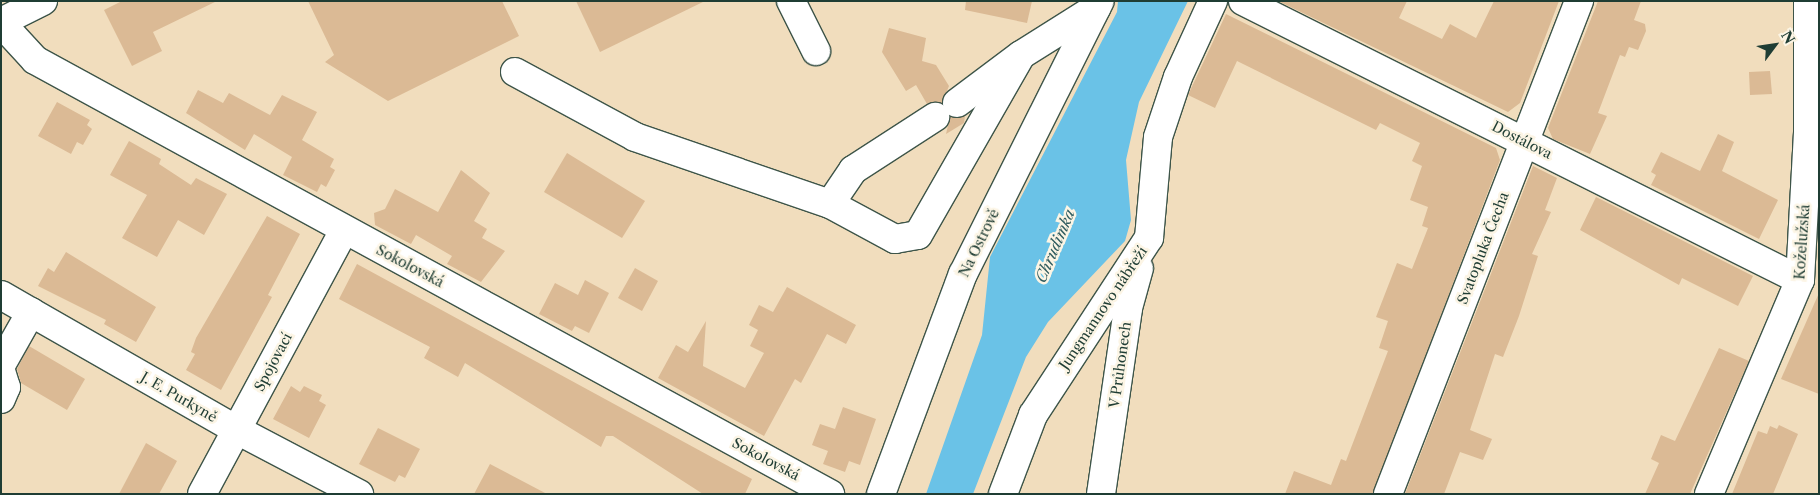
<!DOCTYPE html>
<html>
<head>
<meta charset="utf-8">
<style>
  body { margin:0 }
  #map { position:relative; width:1820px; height:495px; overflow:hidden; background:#f1ddbd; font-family:"Libre Caslon Text",serif }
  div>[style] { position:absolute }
  .water>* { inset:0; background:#6ac2e7 }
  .building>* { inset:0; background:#dbba95 }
  .roads { filter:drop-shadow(1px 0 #3e5549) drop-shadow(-1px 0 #3e5549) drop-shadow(0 1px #3e5549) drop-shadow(0 -1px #3e5549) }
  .minor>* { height:28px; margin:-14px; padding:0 14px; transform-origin:14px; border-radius:14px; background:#fff }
  .major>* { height:28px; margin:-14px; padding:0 14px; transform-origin:14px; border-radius:14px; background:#fff }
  span { translate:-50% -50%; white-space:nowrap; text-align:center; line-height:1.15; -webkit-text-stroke:5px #fcf5e5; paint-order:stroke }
  .street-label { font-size:14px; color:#1f3d34 }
  .water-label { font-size:15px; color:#325e61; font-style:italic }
  .frame { position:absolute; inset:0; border:2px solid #1f3d34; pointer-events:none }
  .north { position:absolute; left:1750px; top:20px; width:50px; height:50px; -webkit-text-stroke:4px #fcf5e5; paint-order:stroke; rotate:59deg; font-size:14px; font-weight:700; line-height:20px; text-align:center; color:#1f3d34 }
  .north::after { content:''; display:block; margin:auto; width:18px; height:22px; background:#1f3d34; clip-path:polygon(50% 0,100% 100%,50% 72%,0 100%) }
</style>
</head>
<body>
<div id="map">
  <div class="water">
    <i style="clip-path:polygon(1118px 1px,1188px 1px,1139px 102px,1126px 160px,1131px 220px,1125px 241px,1048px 322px,1026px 357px,973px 494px,926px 494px,982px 335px,990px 257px,1117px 12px)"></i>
  </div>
  <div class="building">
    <i style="clip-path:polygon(122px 1px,217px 1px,153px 32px,162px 51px,132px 66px,104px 10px)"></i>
    <i style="clip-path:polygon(308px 1px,502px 1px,519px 36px,388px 101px,325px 62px,334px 55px)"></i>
    <i style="clip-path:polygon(576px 1px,705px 1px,600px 52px)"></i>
    <i style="clip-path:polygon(966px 1px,1032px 1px,1027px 23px,965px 10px)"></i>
    <i style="clip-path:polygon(1278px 1px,1407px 1px,1399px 18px,1442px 39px,1450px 24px,1476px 38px,1494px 1px,1559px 1px,1520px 103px,1508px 112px)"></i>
    <i style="clip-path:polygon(1598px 1px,1641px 1px,1634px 20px,1645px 24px,1646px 31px,1638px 50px,1629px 47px,1625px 57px,1620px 55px,1598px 113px,1607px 116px,1590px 154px,1553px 139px,1548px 128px)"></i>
    <i style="clip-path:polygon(1226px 14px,1496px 148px,1500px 160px,1373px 494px,1285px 494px,1294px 471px,1331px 485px,1341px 459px,1346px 461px,1388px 351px,1379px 348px,1388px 321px,1376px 317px,1397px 263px,1412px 269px,1428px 228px,1422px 226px,1428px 207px,1410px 200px,1422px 166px,1412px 161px,1420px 143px,1380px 123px,1376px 130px,1237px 61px,1215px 108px,1188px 95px)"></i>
    <i style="clip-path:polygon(889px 28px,926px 38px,922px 61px,936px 65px,949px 86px,942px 103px,927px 104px,916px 85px,906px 91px,882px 52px)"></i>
    <i style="clip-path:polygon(1770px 71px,1772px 94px,1750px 95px,1749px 72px)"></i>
    <i style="clip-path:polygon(198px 90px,223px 103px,229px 93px,270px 115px,282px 95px,317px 112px,302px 140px,334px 159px,330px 167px,335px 170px,326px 187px,321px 184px,317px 192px,283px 175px,292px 157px,254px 134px,245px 150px,186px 113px)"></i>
    <i style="clip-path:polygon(57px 102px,90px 120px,87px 125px,92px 129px,83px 145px,77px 142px,71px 154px,38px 136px)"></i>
    <i style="clip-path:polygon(965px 116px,964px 123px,946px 134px,950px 117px)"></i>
    <i style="clip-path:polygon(1718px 134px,1734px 142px,1722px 171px,1778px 200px,1759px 239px,1651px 185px,1656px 175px,1651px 172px,1661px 152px,1700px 171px)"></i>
    <i style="clip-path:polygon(129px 141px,161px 159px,159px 164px,191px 185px,196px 178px,227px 194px,204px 235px,178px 220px,157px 257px,122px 238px,147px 195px,110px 175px)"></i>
    <i style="clip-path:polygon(567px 153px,645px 201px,622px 238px,544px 192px)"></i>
    <i style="clip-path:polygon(1533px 166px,1557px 178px,1545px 210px,1551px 212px,1532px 254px,1538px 256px,1519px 316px,1503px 357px,1495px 354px,1470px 430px,1492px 439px,1483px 460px,1460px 452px,1444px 494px,1405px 494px)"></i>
    <i style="clip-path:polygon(461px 170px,490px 193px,474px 221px,487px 229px,482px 238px,505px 251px,481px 282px,447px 264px,452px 256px,416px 235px,411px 244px,375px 225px,374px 213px,385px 209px,395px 189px,438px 212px)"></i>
    <i style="clip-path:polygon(1596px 197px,1753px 276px,1738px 306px,1682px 278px,1679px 285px,1580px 230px)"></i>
    <i style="clip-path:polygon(267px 216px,300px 234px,268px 295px,272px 297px,221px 390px,186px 370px,195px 354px,191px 352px,196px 338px)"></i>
    <i style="clip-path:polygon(66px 252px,156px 307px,136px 342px,104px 324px,106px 320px,38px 286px,48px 268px,54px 272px)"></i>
    <i style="clip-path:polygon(357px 264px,752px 479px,745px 494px,703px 494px,613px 436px,606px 436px,601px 447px,465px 363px,458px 377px,424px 358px,430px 347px,339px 299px)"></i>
    <i style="clip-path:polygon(635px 268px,658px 281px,642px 311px,618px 298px)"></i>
    <i style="clip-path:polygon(585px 280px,609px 293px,589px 333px,575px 326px,572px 331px,539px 314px,555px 283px,578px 295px)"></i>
    <i style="clip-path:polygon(787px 287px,856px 325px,846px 344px,827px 334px,801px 383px,795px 379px,764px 436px,658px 378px,676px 345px,688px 352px,706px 321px,703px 366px,745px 388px,764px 353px,750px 346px,758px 330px,749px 325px,759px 305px,773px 312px)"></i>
    <i style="clip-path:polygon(1819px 293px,1819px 394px,1781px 379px)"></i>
    <i style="clip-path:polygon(29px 346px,85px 379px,67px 410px,21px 383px,17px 369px)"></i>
    <i style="clip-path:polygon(1719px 348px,1749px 361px,1690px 494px,1645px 494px,1659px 463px,1651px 459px,1661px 435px,1675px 441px)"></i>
    <i style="clip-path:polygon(291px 386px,300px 392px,304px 386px,322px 395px,319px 401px,326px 405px,309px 438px,273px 419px)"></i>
    <i style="clip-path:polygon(843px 407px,876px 419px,860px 465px,849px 461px,845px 472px,823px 464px,828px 451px,812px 445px,820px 424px,835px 429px)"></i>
    <i style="clip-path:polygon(1779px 425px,1798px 434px,1773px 494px,1732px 494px,1758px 431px,1767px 434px,1770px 426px,1777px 429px)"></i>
    <i style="clip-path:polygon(378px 428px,420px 449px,405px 478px,399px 475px,395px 482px,359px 464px)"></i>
    <i style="clip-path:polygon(146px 443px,177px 461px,159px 494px,119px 494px)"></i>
    <i style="clip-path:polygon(490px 464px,547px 494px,474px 494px)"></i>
  </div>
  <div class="roads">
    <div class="minor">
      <i style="left:791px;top:1px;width:56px;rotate:63.4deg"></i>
      <i style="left:1243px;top:1px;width:623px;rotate:26.61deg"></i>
      <i style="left:1px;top:23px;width:50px;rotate:47.4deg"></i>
      <i style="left:35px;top:60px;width:906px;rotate:28.63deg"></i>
      <i style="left:515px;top:72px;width:136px;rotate:28.4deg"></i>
      <i style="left:635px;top:137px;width:206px;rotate:19deg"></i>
      <i style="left:830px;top:204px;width:41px;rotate:-55.9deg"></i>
      <i style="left:853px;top:170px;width:98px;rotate:-32.9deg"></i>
      <i style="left:957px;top:103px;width:80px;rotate:-36.9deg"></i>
      <i style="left:1021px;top:55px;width:89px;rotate:-32.1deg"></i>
      <i style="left:830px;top:204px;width:74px;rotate:28.3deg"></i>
      <i style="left:895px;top:239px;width:23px;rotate:-10deg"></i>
      <i style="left:918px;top:235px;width:207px;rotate:-60.2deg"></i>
      <i style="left:1px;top:295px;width:272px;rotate:29.8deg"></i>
      <i style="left:237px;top:430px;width:138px;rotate:27.7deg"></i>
      <i style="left:1px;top:365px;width:61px;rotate:-60.5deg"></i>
      <i style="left:1px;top:371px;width:17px;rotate:73deg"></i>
      <i style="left:6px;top:387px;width:13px;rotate:113deg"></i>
      <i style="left:202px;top:494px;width:300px;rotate:-61.7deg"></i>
      <i style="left:881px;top:494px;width:235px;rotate:-69.6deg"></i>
      <i style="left:963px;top:274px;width:305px;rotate:-63.4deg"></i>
      <i style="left:1003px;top:494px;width:85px;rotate:-69.2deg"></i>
      <i style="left:1033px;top:415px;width:212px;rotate:-56.8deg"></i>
      <i style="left:1149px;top:238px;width:101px;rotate:-84.9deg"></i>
      <i style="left:1158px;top:137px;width:63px;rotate:-71.6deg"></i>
      <i style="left:1178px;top:77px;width:84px;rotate:-65.3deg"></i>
      <i style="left:1101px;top:494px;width:188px;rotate:-81.7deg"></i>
      <i style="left:1128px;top:308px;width:41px;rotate:-74.6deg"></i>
      <i style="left:1388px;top:494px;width:529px;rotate:-68.82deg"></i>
      <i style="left:1709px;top:494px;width:233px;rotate:-67deg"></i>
      <i style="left:1800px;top:280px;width:149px;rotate:-86.9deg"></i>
      <i style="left:1808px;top:131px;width:130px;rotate:-90deg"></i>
    </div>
    <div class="major">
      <i style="left:1px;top:22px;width:47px;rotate:-26.6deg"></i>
    </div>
  </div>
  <div class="street-label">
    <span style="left:1522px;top:140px;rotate:27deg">Dostálova</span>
    <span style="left:1802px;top:242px;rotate:-86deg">Koželužská</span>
    <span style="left:979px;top:243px;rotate:-64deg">Na Ostrově</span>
    <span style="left:1483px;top:248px;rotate:-69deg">Svatopluka Čecha</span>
    <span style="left:410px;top:266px;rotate:28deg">Sokolovská</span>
    <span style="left:1103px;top:308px;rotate:-56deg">Jungmannovo nábřeží</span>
    <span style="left:273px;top:362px;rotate:-62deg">Spojovací</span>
    <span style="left:1120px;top:365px;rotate:-82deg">V Průhonech</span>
    <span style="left:179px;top:397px;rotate:30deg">J. E. Purkyně</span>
    <span style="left:766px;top:459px;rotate:28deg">Sokolovská</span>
  </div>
  <div class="water-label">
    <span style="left:1055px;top:246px;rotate:-67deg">Chrudimka</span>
  </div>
  <div class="frame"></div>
  <div class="north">N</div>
</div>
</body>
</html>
